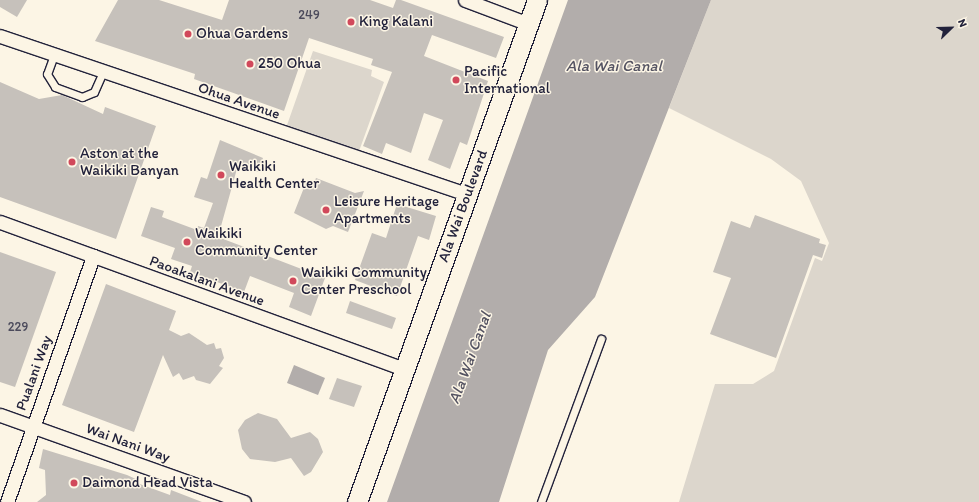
<!DOCTYPE html>
<html>
<head>
<meta charset="utf-8">
<style>
  body { margin:0 }
  #map { position:relative; width:979px; height:502px; overflow:hidden; background:#fcf5e5; font-family:Itim,sans-serif }
  div>[style] { position:absolute }
  .green>* { inset:0; background:#dcd6cc }
  .water>* { inset:0; background:#b2adab }
  .building>* { inset:0; background:#c6c1bb }
  .roads { filter:drop-shadow(1px 0 #22223b) drop-shadow(-1px 0 #22223b) drop-shadow(0 1px #22223b) drop-shadow(0 -1px #22223b) }
  .lane>* { height:7px; margin:-3.5px; padding:0 3.5px; transform-origin:3.5px; border-radius:3.5px; background:#fcf5e5 }
  .street>* { height:13px; margin:-6.5px; padding:0 6.5px; transform-origin:6.5px; border-radius:6.5px; background:#fcf5e5 }
  .secondary>* { height:19px; margin:-9.5px; padding:0 9.5px; transform-origin:9.5px; border-radius:9.5px; background:#fcf5e5 }
  .dots>* { width:11px; height:11px; translate:-50% -50%; box-sizing:border-box; border:2px solid #fcf5e5; border-radius:50% }
  span { translate:-50% -50%; white-space:nowrap; text-align:center; line-height:1.15; -webkit-text-stroke:3px #fcf5e5; paint-order:stroke }
  .number-label { font-size:13px; color:#4b4a5b }
  .number-label span { -webkit-text-stroke-width:0 }
  .poi-label { font-size:15px; color:#22223b }
  .left { translate:0 -50%; text-align:left }
  .street-label { font-size:15px; color:#22223b }
  .water-label { font-size:16px; color:#545362; font-style:italic }
  .north { position:absolute; left:931px; top:8px; width:40px; height:40px; -webkit-text-stroke:3px #fcf5e5; paint-order:stroke; rotate:67deg; font-size:11px; font-weight:700; line-height:16px; text-align:center; color:#22223b }
  .north::after { content:''; display:block; margin:auto; width:14px; height:18px; background:#22223b; clip-path:polygon(50% 0,100% 100%,50% 72%,0 100%) }
</style>
</head>
<body>
<div id="map">
  <div class="green">
    <i style="clip-path:polygon(711px 0,979px 0,979px 502px,679px 502px,715px 384px,753px 384px,774px 371px,815px 258px,822px 261px,829px 243px,801px 181px,771px 159px,669px 108px)"></i>
    <i style="clip-path:polygon(313px 51px,372px 70px,371px 76px,384px 82px,358px 154px,286px 128px)"></i>
  </div>
  <div class="water">
    <i style="clip-path:polygon(568px 0,711px 0,595px 297px,548px 350px,499px 502px,387px 502px)"></i>
    <i style="clip-path:polygon(294px 365px,325px 378px,318px 395px,287px 383px)"></i>
  </div>
  <div class="building">
    <i style="clip-path:polygon(0 0,27px 0,17px 17px,0 7px)"></i>
    <i style="clip-path:polygon(118px 0,159px 0,222px 20px,229px 0,370px 0,393px 8px,396px 0,401px 0,504px 37px,496px 58px,432px 35px,424px 56px,488px 81px,467px 145px,460px 142px,450px 169px,428px 160px,443px 120px,424px 113px,411px 153px,386px 143px,382px 154px,363px 146px,392px 72px,371px 65px,373px 59px,309px 38px,284px 111px,194px 79px,195px 74px,95px 41px)"></i>
    <i style="clip-path:polygon(0 82px,39px 99px,62px 95px,103px 114px,105px 107px,156px 126px,116px 239px,0 197px)"></i>
    <i style="clip-path:polygon(220px 140px,263px 158px,258px 172px,238px 165px,218px 237px,325px 278px,311px 316px,289px 307px,294px 293px,250px 276px,244px 292px,190px 272px,192px 266px,171px 259px,175px 248px,141px 236px,151px 207px,164px 211px,162px 217px,197px 230px,198px 226px,204px 228px,213px 203px,194px 197px,201px 177px,207px 179px)"></i>
    <i style="clip-path:polygon(316px 178px,355px 193px,364px 191px,348px 232px,333px 226px,326px 229px,294px 213px,307px 180px,314px 183px)"></i>
    <i style="clip-path:polygon(397px 204px,436px 216px,429px 240px,418px 236px,397px 296px,355px 280px,372px 233px,386px 238px)"></i>
    <i style="clip-path:polygon(755px 215px,820px 239px,819px 243px,826px 245px,822px 258px,813px 255px,776px 358px,710px 334px,731px 278px,713px 272px,731px 221px,750px 228px)"></i>
    <i style="clip-path:polygon(0 252px,56px 272px,15px 387px,0 382px)"></i>
    <i style="clip-path:polygon(106px 284px,176px 311px,169px 330px,181px 336px,189px 333px,207px 345px,214px 343px,216px 349px,221px 348px,224px 358px,219px 366px,223px 368px,210px 384px,196px 380px,194px 376px,183px 380px,179px 373px,173px 377px,163px 355px,134px 432px,62px 405px)"></i>
    <i style="clip-path:polygon(350px 301px,396px 318px,392px 329px,346px 313px)"></i>
    <i style="clip-path:polygon(337px 378px,362px 386px,354px 407px,329px 399px)"></i>
    <i style="clip-path:polygon(258px 413px,277px 419px,291px 438px,310px 432px,318px 439px,323px 452px,311px 472px,304px 476px,291px 458px,275px 462px,250px 459px,242px 449px,238px 430px,245px 420px)"></i>
    <i style="clip-path:polygon(43px 449px,127px 475px,138px 480px,137px 483px,170px 495px,171px 490px,202px 502px,37px 502px,46px 495px,45px 470px,39px 468px)"></i>
  </div>
  <div class="roads">
    <div class="lane">
      <i style="left:54px;top:55px;width:20px;rotate:110deg"></i>
      <i style="left:47px;top:74px;width:15px;rotate:58deg"></i>
      <i style="left:55px;top:87px;width:29px;rotate:20deg"></i>
      <i style="left:82px;top:97px;width:13px;rotate:-23deg"></i>
      <i style="left:94px;top:92px;width:22px;rotate:-66deg"></i>
      <i style="left:541px;top:502px;width:174px;rotate:-69.8deg"></i>
    </div>
    <div class="street">
      <i style="left:465px;top:0;width:68px;rotate:20.6deg"></i>
      <i style="left:0;top:36px;width:495px;rotate:18.7deg"></i>
      <i style="left:0;top:222px;width:429px;rotate:20deg"></i>
      <i style="left:0;top:415px;width:259px;rotate:19.6deg"></i>
      <i style="left:7px;top:502px;width:261px;rotate:-70.7deg"></i>
    </div>
    <div class="secondary">
      <i style="left:357px;top:502px;width:533px;rotate:-70.27deg"></i>
    </div>
  </div>
  <div class="dots">
    <i style="left:351px;top:22px;background:#d1495b"></i>
    <i style="left:188px;top:34px;background:#d1495b"></i>
    <i style="left:250px;top:64px;background:#d1495b"></i>
    <i style="left:456px;top:80px;background:#d1495b"></i>
    <i style="left:72px;top:162px;background:#d1495b"></i>
    <i style="left:221px;top:175px;background:#d1495b"></i>
    <i style="left:326px;top:210px;background:#d1495b"></i>
    <i style="left:187px;top:242px;background:#d1495b"></i>
    <i style="left:293px;top:281px;background:#d1495b"></i>
    <i style="left:74px;top:483px;background:#d1495b"></i>
  </div>
  <div class="number-label">
    <span style="left:309px;top:15px">249</span>
    <span style="left:18px;top:327px">229</span>
  </div>
  <div class="poi-label">
    <span class="left" style="left:359px;top:22px">King Kalani</span>
    <span class="left" style="left:196px;top:34px">Ohua Gardens</span>
    <span class="left" style="left:258px;top:64px">250 Ohua</span>
    <span class="left" style="left:464px;top:80px">Pacific<br>International</span>
    <span class="left" style="left:80px;top:162px">Aston at the<br>Waikiki Banyan</span>
    <span class="left" style="left:229px;top:175px">Waikiki<br>Health Center</span>
    <span class="left" style="left:334px;top:210px">Leisure Heritage<br>Apartments</span>
    <span class="left" style="left:195px;top:242px">Waikiki<br>Community Center</span>
    <span class="left" style="left:301px;top:281px">Waikiki Community<br>Center Preschool</span>
    <span class="left" style="left:82px;top:483px">Daimond Head Vista</span>
  </div>
  <div class="street-label">
    <span style="left:239px;top:101px;rotate:19deg">Ohua Avenue</span>
    <span style="left:463px;top:206px;rotate:-70deg">Ala Wai Boulevard</span>
    <span style="left:207px;top:281px;rotate:20deg">Paoakalani Avenue</span>
    <span style="left:34px;top:373px;rotate:-70deg">Pualani Way</span>
    <span style="left:128px;top:443px;rotate:20deg">Wai Nani Way</span>
  </div>
  <div class="water-label">
    <span style="left:614px;top:66px">Ala Wai Canal</span>
    <span style="left:470px;top:358px;rotate:-70deg">Ala Wai Canal</span>
  </div>
  <div class="north">N</div>
</div>
</body>
</html>
